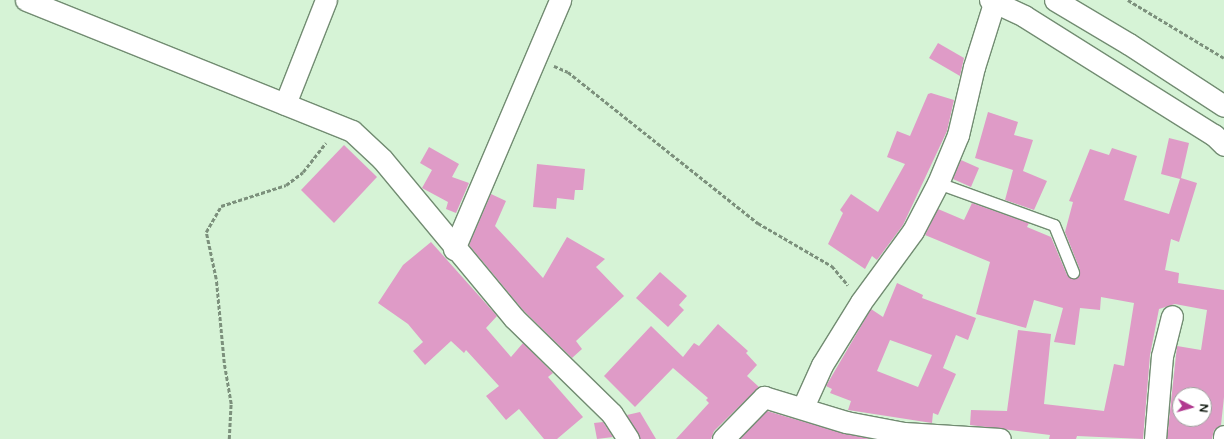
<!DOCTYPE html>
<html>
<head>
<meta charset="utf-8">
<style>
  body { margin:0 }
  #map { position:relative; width:1224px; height:439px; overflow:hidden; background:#d6f3d6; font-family:"Varela Round",sans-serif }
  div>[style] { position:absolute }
  .building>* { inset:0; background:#df9bc7 }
  .path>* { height:2.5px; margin-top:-1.25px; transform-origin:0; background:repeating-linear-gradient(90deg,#7c907c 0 4px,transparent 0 6px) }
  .roads { filter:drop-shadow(1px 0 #728c72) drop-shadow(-1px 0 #728c72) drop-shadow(0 1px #728c72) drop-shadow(0 -1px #728c72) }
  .lane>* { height:11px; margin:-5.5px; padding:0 5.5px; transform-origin:5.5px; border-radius:5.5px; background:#fff }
  .street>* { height:21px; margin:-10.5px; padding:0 10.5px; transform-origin:10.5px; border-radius:10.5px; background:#fff }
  span { translate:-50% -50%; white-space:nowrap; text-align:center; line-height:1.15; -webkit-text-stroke:3px #fff; paint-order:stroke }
  .north { position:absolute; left:1172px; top:387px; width:40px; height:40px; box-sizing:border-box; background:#fff; border:1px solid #9ea29e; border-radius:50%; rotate:96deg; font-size:11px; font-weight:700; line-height:16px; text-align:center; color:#0d170d }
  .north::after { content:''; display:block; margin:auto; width:14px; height:18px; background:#b13a90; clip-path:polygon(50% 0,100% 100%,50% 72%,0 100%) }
</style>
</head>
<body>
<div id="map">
  <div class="building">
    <i style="clip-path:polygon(938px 43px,964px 58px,960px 76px,929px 58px)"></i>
    <i style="clip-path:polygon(931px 93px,954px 100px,947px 131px,903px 225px,877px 260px,872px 256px,865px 269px,828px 244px,843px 213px,840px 210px,851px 194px,878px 212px,905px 164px,887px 157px,897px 131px,910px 136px,928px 94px)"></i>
    <i style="clip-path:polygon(988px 112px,1018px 122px,1014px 135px,1033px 140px,1023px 171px,1047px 181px,1034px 210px,1005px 200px,1013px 170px,975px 158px)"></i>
    <i style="clip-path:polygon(evenodd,1169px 138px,1189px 143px,1181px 178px,1197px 183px,1179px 242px,1171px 239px,1165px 270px,1179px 273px,1178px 283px,1224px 290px,1224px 397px,1221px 425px,1214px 430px,1212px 439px,1167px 439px,1177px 346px,1201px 350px,1207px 310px,1175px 304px,1159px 309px,1150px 355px,1143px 439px,1077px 436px,1076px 439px,1049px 439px,1050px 435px,970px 425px,971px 410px,1007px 411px,1018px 330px,1051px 334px,1044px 404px,1104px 411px,1114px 364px,1124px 366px,1134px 303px,1101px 297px,1100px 310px,1080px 308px,1075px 345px,1054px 342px,1063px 308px,1034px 300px,1026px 328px,976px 314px,990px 262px,925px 235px,938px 209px,964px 220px,972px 203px,1029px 223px,1027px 227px,1051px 237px,1067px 275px,1075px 279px,1080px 270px,1065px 232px,1073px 202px,1069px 201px,1090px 149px,1109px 155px,1112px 148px,1137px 156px,1124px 200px,1169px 214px,1180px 179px,1161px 174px,1169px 138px,1180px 395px,1204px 395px,1204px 419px,1180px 419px,1180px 395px)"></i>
    <i style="clip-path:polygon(344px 145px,377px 177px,334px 223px,301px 190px)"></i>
    <i style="clip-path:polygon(429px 147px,459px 164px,452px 177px,469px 183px,456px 213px,446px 209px,448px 202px,422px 188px,432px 170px,420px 163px)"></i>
    <i style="clip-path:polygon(961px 160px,979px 168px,971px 187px,953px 179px)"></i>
    <i style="clip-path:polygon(537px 164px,585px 169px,583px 190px,575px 190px,574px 200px,557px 198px,556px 209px,533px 207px)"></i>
    <i style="clip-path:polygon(491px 194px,506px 201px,495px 226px,543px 278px,567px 237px,605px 259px,596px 267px,624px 296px,576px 341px,582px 349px,572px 358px,523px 310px,469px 245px)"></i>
    <i style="clip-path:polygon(431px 242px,497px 316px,486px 328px,511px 357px,523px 343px,553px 373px,548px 377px,583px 417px,557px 439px,544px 439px,519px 409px,506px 420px,486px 396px,499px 386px,466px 350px,464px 353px,451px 341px,425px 365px,413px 351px,423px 342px,408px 324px,378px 303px,403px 265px)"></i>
    <i style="clip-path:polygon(660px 272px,687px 296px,679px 305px,684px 310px,668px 327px,636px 298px)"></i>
    <i style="clip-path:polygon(evenodd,897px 283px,923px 295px,922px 298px,976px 318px,968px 340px,956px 335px,943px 368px,956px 374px,938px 415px,933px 413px,932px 423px,848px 410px,851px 401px,830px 393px,832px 389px,826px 386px,871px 309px,883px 317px,897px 283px,890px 340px,932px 355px,918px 387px,877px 371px,890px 340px)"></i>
    <i style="clip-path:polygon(718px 324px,748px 351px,746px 353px,757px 365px,747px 376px,759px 387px,714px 431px,711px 439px,676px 439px,709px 403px,706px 400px,708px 398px,673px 368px,635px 407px,604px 376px,651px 326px,683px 357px,694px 343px,699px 346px)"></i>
    <i style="clip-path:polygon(767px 411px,842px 433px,871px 439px,740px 439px)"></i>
    <i style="clip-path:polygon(640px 412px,656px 439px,640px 439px,627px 415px)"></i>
    <i style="clip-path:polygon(603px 422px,613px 437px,597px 439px,594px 423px)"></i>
  </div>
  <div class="path">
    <i style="left:1128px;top:0;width:112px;rotate:31.1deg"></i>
    <i style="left:554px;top:66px;width:15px;rotate:23deg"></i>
    <i style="left:568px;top:72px;width:243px;rotate:38.5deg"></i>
    <i style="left:758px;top:223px;width:86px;rotate:30.2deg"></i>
    <i style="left:832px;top:266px;width:25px;rotate:50deg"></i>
    <i style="left:229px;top:439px;width:35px;rotate:-87deg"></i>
    <i style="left:231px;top:404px;width:42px;rotate:-99.7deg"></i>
    <i style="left:224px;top:363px;width:84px;rotate:-95.4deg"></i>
    <i style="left:216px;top:279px;width:48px;rotate:-102deg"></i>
    <i style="left:206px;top:232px;width:30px;rotate:-60deg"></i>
    <i style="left:221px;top:206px;width:68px;rotate:-17.9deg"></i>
    <i style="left:286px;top:185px;width:21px;rotate:-37deg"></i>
    <i style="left:303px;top:172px;width:37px;rotate:-52deg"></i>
  </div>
  <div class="roads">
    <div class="lane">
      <i style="left:938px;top:183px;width:123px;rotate:19.9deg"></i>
      <i style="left:1054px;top:225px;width:51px;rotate:68deg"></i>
    </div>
    <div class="street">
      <i style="left:26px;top:0;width:351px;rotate:21.9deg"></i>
      <i style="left:352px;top:131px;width:41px;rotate:43deg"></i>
      <i style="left:382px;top:159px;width:207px;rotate:50.3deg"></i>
      <i style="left:514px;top:318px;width:137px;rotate:44.4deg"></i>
      <i style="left:612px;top:414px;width:30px;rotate:57deg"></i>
      <i style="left:990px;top:0;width:38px;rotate:25deg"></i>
      <i style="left:1024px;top:16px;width:224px;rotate:32.1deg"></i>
      <i style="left:1214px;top:135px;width:14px;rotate:45deg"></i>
      <i style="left:1055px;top:0;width:86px;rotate:30.7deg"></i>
      <i style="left:1129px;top:44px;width:113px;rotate:33.1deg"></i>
      <i style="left:285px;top:104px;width:112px;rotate:-68.5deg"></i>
      <i style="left:454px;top:249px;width:271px;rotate:-66.9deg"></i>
      <i style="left:803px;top:407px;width:46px;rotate:-65.7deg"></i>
      <i style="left:822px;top:365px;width:74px;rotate:-58.2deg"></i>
      <i style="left:861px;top:302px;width:88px;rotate:-53.8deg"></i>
      <i style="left:913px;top:231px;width:54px;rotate:-62.5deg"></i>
      <i style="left:938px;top:183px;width:52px;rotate:-67.4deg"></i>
      <i style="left:958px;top:135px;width:70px;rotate:-76.8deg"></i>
      <i style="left:974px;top:67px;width:67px;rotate:-72.6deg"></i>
      <i style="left:723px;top:439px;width:59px;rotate:-45.7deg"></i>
      <i style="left:764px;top:397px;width:86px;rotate:17deg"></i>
      <i style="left:846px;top:422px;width:59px;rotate:10.7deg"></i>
      <i style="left:904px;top:433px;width:96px;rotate:3.6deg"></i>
      <i style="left:1155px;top:439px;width:83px;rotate:-85.2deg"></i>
      <i style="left:1162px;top:356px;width:41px;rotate:-76deg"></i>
      <i style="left:1224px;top:439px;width:3px;rotate:-90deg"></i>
    </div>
  </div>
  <div class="north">N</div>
</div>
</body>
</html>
